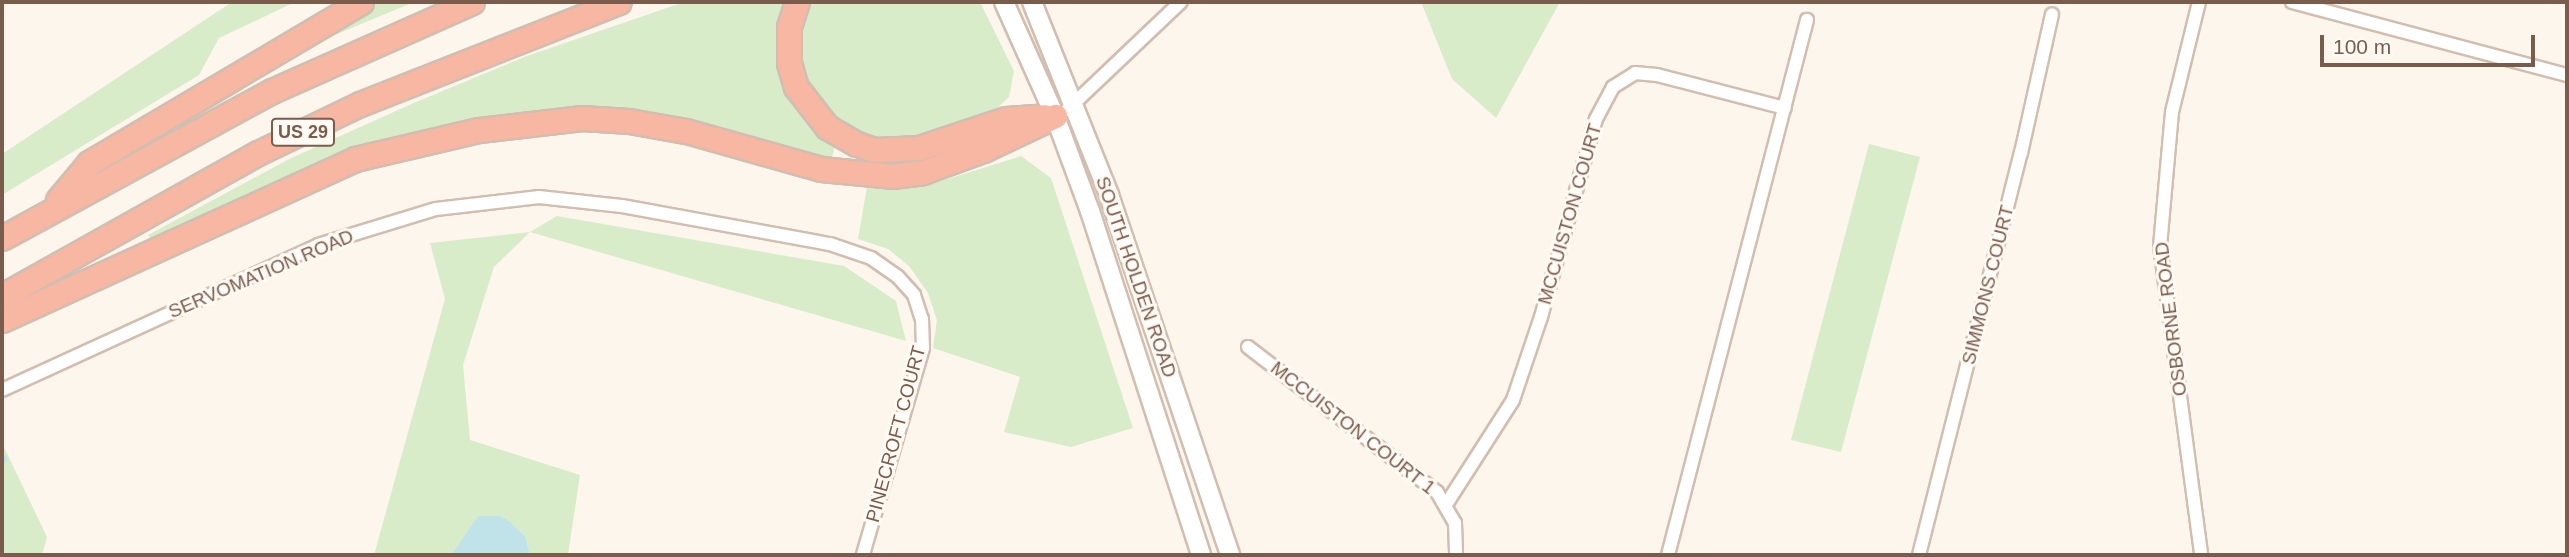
<!DOCTYPE html>
<html>
<head>
<meta charset="utf-8">
<style>
  body { margin:0 }
  #map { position:relative; width:2569px; height:557px; overflow:hidden; background:#fdf6ec; font-family:Helvetica,sans-serif }
  div>[style] { position:absolute }
  .green>* { inset:0; background:#d8ecc9 }
  .water>* { inset:0; background:#bfe3e8 }
  .stream>* { height:4.5px; margin:-2.25px; padding:0 2.25px; transform-origin:2.25px; border-radius:2.25px; background:#bfe3e8 }
  .roads { filter:drop-shadow(2px 0 #d1beb0) drop-shadow(-2px 0 #d1beb0) drop-shadow(0 2px #d1beb0) drop-shadow(0 -2px #d1beb0) }
  .street>* { height:12px; margin:-6px; padding:0 6px; transform-origin:6px; border-radius:6px; background:#fff }
  .secondary>* { height:18px; margin:-9px; padding:0 9px; transform-origin:9px; border-radius:9px; background:#fff }
  .highway>* { height:23px; margin:-11.5px; padding:0 11.5px; transform-origin:11.5px; border-radius:11.5px; background:#f7b7a3 }
  span { translate:-50% -50%; white-space:nowrap; text-align:center; line-height:1.15; -webkit-text-stroke:6px #fffaf3; paint-order:stroke }
  .shield-label span { padding:2px 5px; background:#fffaf3; border:2px solid; border-radius:5px; -webkit-text-stroke-width:0 }
  .shield-label { font-size:18px; color:#7a5c4d; font-weight:700 }
  .street-label { font-size:19px; color:#7a5c4d }
  .frame { position:absolute; inset:0; border:4px solid #7a5c4d; pointer-events:none }
  .scale { position:absolute; left:2320px; top:35px; width:215px; height:32px; box-sizing:border-box; border:4px solid #7a5c4d; border-top:0; padding-left:9px; font-size:21px; line-height:24px; white-space:nowrap; color:#7a5c4d; -webkit-text-stroke:5px #fffaf3; paint-order:stroke }
</style>
</head>
<body>
<div id="map">
  <div class="green">
    <i style="clip-path:polygon(232px 2px,295px 2px,219px 38px,199px 75px,2px 195px,2px 154px)"></i>
    <i style="clip-path:polygon(378px 2px,414px 2px,280px 58px)"></i>
    <i style="clip-path:polygon(684px 2px,785px 2px,778px 40px,779px 71px,792px 103px,835px 146px,832px 158px,602px 110px,534px 112px,374px 145px,296px 172px,150px 238px,148px 235px,291px 158px,416px 102px,527px 56px)"></i>
    <i style="clip-path:polygon(807px 2px,980px 2px,1014px 71px,1009px 97px,994px 111px,908px 141px,876px 140px,836px 125px,801px 77px,799px 20px)"></i>
    <i style="clip-path:polygon(1421px 2px,1560px 2px,1496px 118px,1452px 79px)"></i>
    <i style="clip-path:polygon(1869px 144px,1920px 157px,1841px 452px,1791px 440px)"></i>
    <i style="clip-path:polygon(1021px 156px,1051px 178px,1133px 428px,1071px 447px,1004px 432px,1020px 377px,933px 348px,937px 320px,928px 293px,909px 266px,888px 249px,858px 239px,867px 187px,932px 184px)"></i>
    <i style="clip-path:polygon(557px 216px,844px 266px,896px 301px,906px 341px,530px 232px,494px 267px,463px 365px,470px 440px,580px 475px,568px 555px,530px 555px,525px 536px,500px 516px,478px 516px,451px 555px,374px 555px,445px 299px,430px 243px,530px 232px)"></i>
    <i style="clip-path:polygon(2px 443px,47px 537px,42px 555px,2px 555px)"></i>
  </div>
  <div class="water">
    <i style="clip-path:polygon(478px 516px,500px 516px,510px 522px,525px 536px,530px 555px,451px 555px)"></i>
  </div>
  <div class="stream">
    <i style="left:2px;top:462px;width:4px;rotate:-63deg"></i>
  </div>
  <div class="roads">
    <div class="street">
      <i style="left:2199px;top:2px;width:113px;rotate:103.8deg"></i>
      <i style="left:2172px;top:112px;width:135px;rotate:95.1deg"></i>
      <i style="left:2160px;top:246px;width:312px;rotate:82.4deg"></i>
      <i style="left:2292px;top:2px;width:285px;rotate:14.9deg"></i>
      <i style="left:1067px;top:110px;width:157px;rotate:-43.5deg"></i>
      <i style="left:1248px;top:347px;width:238px;rotate:37.5deg"></i>
      <i style="left:1437px;top:492px;width:36px;rotate:60deg"></i>
      <i style="left:1455px;top:523px;width:32px;rotate:88deg"></i>
      <i style="left:2px;top:390px;width:348px;rotate:-24.6deg"></i>
      <i style="left:318px;top:245px;width:123px;rotate:-17deg"></i>
      <i style="left:436px;top:209px;width:104px;rotate:-6.6deg"></i>
      <i style="left:539px;top:197px;width:83px;rotate:6.2deg"></i>
      <i style="left:622px;top:206px;width:211px;rotate:10.4deg"></i>
      <i style="left:830px;top:244px;width:43px;rotate:18.9deg"></i>
      <i style="left:871px;top:258px;width:33px;rotate:35deg"></i>
      <i style="left:898px;top:277px;width:24px;rotate:48deg"></i>
      <i style="left:914px;top:295px;width:25px;rotate:72deg"></i>
      <i style="left:922px;top:319px;width:29px;rotate:88deg"></i>
      <i style="left:923px;top:348px;width:216px;rotate:106.2deg"></i>
      <i style="left:1447px;top:503px;width:122px;rotate:-57.3deg"></i>
      <i style="left:1513px;top:400px;width:88px;rotate:-71.4deg"></i>
      <i style="left:1541px;top:317px;width:205px;rotate:-74.5deg"></i>
      <i style="left:1596px;top:119px;width:36px;rotate:-62deg"></i>
      <i style="left:1613px;top:87px;width:26px;rotate:-32deg"></i>
      <i style="left:1635px;top:73px;width:22px;rotate:5deg"></i>
      <i style="left:1657px;top:75px;width:132px;rotate:14.5deg"></i>
      <i style="left:1668px;top:555px;width:553px;rotate:-75.44deg"></i>
      <i style="left:1919px;top:555px;width:415px;rotate:-75.8deg"></i>
      <i style="left:2021px;top:153px;width:142px;rotate:-77.4deg"></i>
    </div>
    <div class="secondary">
      <i style="left:1004px;top:2px;width:125px;rotate:65.9deg"></i>
      <i style="left:1055px;top:116px;width:101px;rotate:69.8deg"></i>
      <i style="left:1090px;top:211px;width:361px;rotate:72.1deg"></i>
      <i style="left:1032px;top:2px;width:208px;rotate:68.2deg"></i>
      <i style="left:1109px;top:195px;width:380px;rotate:71.4deg"></i>
    </div>
    <div class="highway">
      <i style="left:797px;top:2px;width:26px;rotate:108deg"></i>
      <i style="left:789px;top:27px;width:36px;rotate:90deg"></i>
      <i style="left:789px;top:63px;width:25px;rotate:74deg"></i>
      <i style="left:796px;top:87px;width:51px;rotate:52.2deg"></i>
      <i style="left:827px;top:127px;width:34px;rotate:30deg"></i>
      <i style="left:857px;top:144px;width:18px;rotate:19deg"></i>
      <i style="left:874px;top:150px;width:45px;rotate:-2.5deg"></i>
      <i style="left:919px;top:148px;width:92px;rotate:-18.4deg"></i>
      <i style="left:1006px;top:119px;width:39px;rotate:-4deg"></i>
      <i style="left:58px;top:200px;width:48px;rotate:-50deg"></i>
      <i style="left:89px;top:163px;width:316px;rotate:-30.6deg"></i>
      <i style="left:2px;top:238px;width:307px;rotate:-28.6deg"></i>
      <i style="left:272px;top:91px;width:219px;rotate:-24deg"></i>
      <i style="left:2px;top:296px;width:293px;rotate:-29.2deg"></i>
      <i style="left:258px;top:153px;width:113px;rotate:-25.7deg"></i>
      <i style="left:360px;top:104px;width:278px;rotate:-21.5deg"></i>
      <i style="left:2px;top:320px;width:388px;rotate:-24.5deg"></i>
      <i style="left:355px;top:159px;width:127px;rotate:-13.2deg"></i>
      <i style="left:479px;top:130px;width:104px;rotate:-6.6deg"></i>
      <i style="left:582px;top:118px;width:47px;rotate:3.7deg"></i>
      <i style="left:629px;top:121px;width:58px;rotate:10deg"></i>
      <i style="left:686px;top:131px;width:140px;rotate:15.7deg"></i>
      <i style="left:821px;top:169px;width:71px;rotate:5.6deg"></i>
      <i style="left:892px;top:176px;width:31px;rotate:-7deg"></i>
      <i style="left:923px;top:172px;width:64px;rotate:-20.1deg"></i>
      <i style="left:983px;top:150px;width:80px;rotate:-25.3deg"></i>
    </div>
  </div>
  <div class="shield-label">
    <span style="left:303px;top:132px">US 29</span>
  </div>
  <div class="street-label">
    <span style="left:1570px;top:214px;rotate:-74deg">MCCUISTON COURT</span>
    <span style="left:261px;top:274px;rotate:-23deg">SERVOMATION ROAD</span>
    <span style="left:1136px;top:277px;rotate:71deg">SOUTH HOLDEN ROAD</span>
    <span style="left:1988px;top:285px;rotate:-76deg">SIMMONS COURT</span>
    <span style="left:2171px;top:319px;rotate:-97deg">OSBORNE ROAD</span>
    <span style="left:1353px;top:428px;rotate:38deg">MCCUISTON COURT 1</span>
    <span style="left:896px;top:434px;rotate:-75deg">PINECROFT COURT</span>
  </div>
  <div class="frame"></div>
  <div class="scale">100 m</div>
</div>
</body>
</html>
